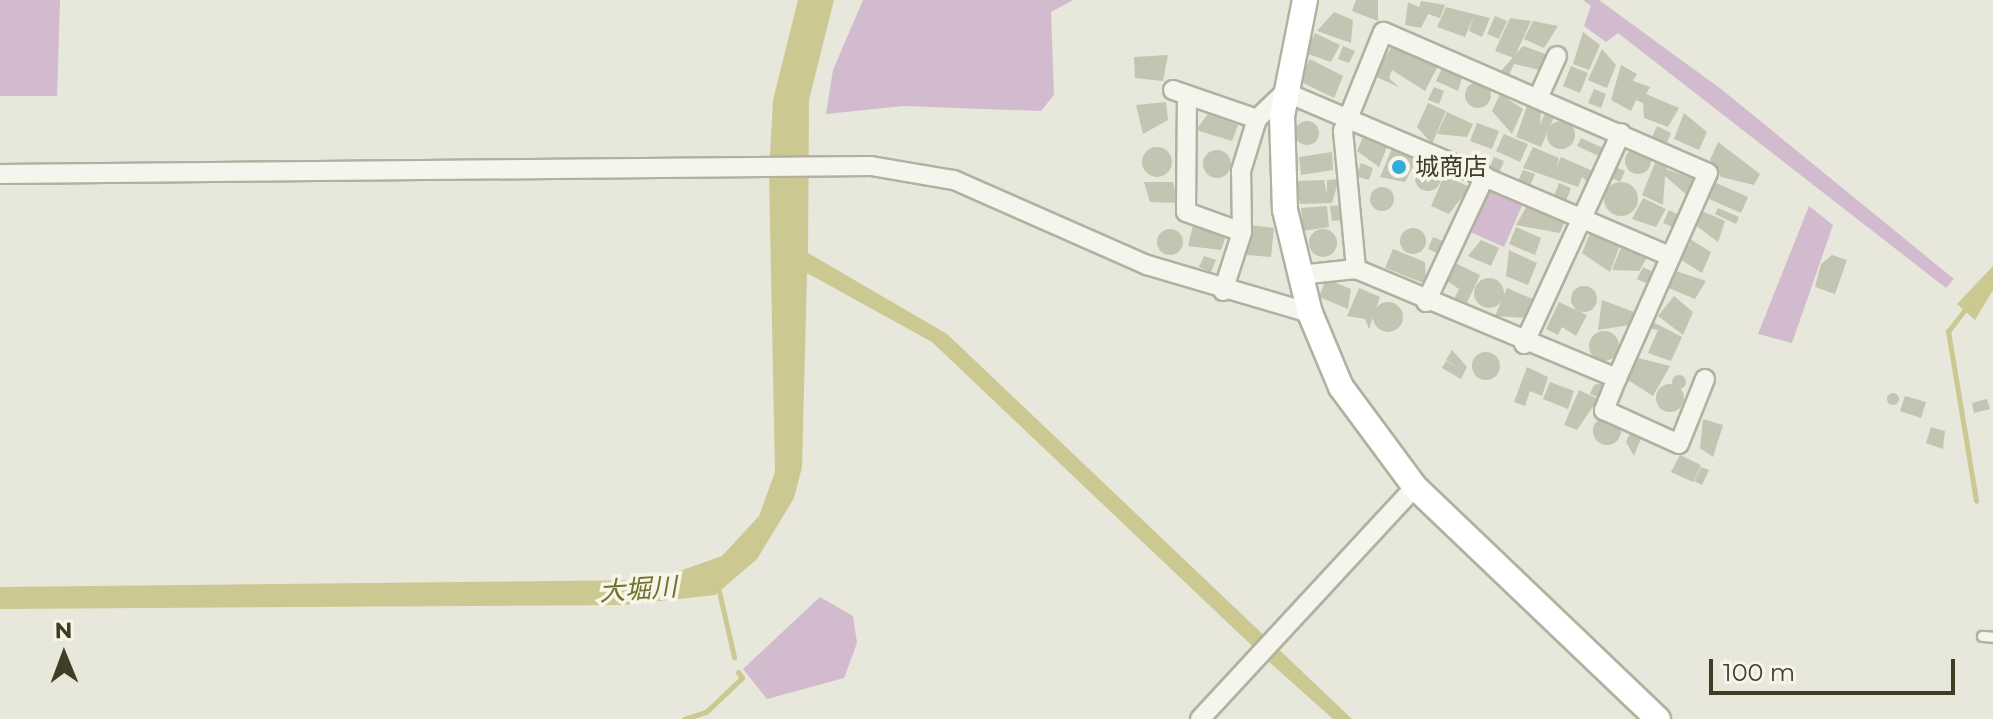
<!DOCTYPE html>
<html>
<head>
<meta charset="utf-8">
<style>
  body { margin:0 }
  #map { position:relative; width:1993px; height:719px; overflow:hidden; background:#e7e7db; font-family:Montserrat,"Noto Sans JP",sans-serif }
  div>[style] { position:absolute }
  .green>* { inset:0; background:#d2bbce }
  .water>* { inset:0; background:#ccc891 }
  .stream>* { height:5px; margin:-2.5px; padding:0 2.5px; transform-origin:2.5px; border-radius:2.5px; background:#ccc891 }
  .building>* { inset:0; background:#c3c4b1 }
  .round { border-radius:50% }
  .roads { filter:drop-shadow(2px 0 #b1b1a0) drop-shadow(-2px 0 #b1b1a0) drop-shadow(0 2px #b1b1a0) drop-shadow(0 -2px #b1b1a0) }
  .lane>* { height:9px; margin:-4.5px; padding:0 4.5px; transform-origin:4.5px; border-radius:4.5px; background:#f5f5ee }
  .street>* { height:18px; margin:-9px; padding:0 9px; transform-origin:9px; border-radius:9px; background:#f5f5ee }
  .secondary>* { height:24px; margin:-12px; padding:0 12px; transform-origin:12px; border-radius:12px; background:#fff }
  .dots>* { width:22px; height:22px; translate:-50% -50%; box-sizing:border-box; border:4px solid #f5f5ea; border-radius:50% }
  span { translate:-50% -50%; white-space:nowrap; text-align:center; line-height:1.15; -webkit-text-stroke:7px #f5f5ea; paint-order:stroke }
  .poi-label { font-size:24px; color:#3d3e23 }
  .left { translate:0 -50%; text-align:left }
  .water-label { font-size:26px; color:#716f29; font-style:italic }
  .north { position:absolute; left:24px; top:615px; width:80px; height:80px; -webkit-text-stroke:6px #f5f5ea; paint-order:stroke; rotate:359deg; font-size:22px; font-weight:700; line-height:32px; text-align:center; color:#3d3e23 }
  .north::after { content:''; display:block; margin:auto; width:28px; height:36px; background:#3d3e23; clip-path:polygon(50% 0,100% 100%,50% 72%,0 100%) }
  .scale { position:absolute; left:1709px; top:659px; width:246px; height:36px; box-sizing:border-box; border:4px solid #3d3e23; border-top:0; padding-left:10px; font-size:24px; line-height:28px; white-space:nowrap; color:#3d3e23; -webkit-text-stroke:6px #f5f5ea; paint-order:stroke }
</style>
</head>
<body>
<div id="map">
  <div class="green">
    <i style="clip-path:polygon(0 0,60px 0,57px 96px,0 96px)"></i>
    <i style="clip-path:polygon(863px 0,1073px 0,1051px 12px,1054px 95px,1041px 111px,903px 106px,826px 114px,833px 70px)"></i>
    <i style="clip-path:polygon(1583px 0,1599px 0,1721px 89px,1954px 279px,1946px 288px,1618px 33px,1606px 42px,1584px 26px,1591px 6px)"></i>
    <i style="clip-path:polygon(1496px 189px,1524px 201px,1504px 247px,1468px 231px,1485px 192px)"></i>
    <i style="clip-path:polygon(1809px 206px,1833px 225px,1792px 343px,1758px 334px)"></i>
    <i style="clip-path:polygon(820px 597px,853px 616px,857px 643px,844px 678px,767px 699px,743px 669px)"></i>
  </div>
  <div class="water">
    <i style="clip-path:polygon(798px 0,834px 0,809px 100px,808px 253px,947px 334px,1352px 719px,1333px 719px,1268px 661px,932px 342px,807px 273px,802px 467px,794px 498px,757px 559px,715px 595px,623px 605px,0 609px,0 587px,654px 580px,722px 556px,759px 516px,775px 472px,769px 173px,773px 100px)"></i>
    <i style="clip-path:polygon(1993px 266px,1993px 290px,1975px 320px,1957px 304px)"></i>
  </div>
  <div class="stream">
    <i style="left:1967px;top:307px;width:31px;rotate:128deg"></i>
    <i style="left:1948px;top:331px;width:172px;rotate:80.6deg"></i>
    <i style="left:718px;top:587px;width:72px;rotate:77.1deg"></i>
    <i style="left:684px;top:719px;width:23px;rotate:-18deg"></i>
    <i style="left:706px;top:712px;width:50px;rotate:-43.4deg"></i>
    <i style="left:742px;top:678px;width:7px;rotate:-124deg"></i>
  </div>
  <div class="building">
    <i style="clip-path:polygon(1356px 0,1378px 0,1378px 21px,1352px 11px)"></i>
    <i style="clip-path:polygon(1421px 1px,1445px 5px,1440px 18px,1428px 14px,1421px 28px,1405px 25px,1408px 2px,1419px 7px)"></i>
    <i style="clip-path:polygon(1446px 7px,1490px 18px,1482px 37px,1469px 31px,1474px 16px,1465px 37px,1437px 27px)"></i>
    <i style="clip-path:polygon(1334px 12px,1353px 20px,1351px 43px,1317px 31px)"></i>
    <i style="clip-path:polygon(1495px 16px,1507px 21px,1499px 39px,1487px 34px)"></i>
    <i style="clip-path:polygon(1510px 18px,1531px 21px,1514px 58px,1495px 51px)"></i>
    <i style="clip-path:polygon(1533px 21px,1558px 26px,1544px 48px,1524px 39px)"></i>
    <i style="clip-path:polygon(1583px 32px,1600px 45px,1589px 70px,1573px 64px)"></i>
    <i style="clip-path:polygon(1315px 33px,1340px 45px,1331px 62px,1305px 53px)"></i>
    <i style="clip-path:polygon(1343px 46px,1355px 51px,1349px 63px,1338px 59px)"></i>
    <i style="clip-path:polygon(1392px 46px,1439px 64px,1425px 91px,1392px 70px,1389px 78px,1399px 87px,1374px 76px)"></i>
    <i style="clip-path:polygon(1523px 46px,1551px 56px,1544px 71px,1514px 64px,1509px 75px,1501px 71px)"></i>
    <i style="clip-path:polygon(1602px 49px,1616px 65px,1607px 88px,1588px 80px)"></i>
    <i style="clip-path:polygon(1168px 55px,1163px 81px,1135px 78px,1134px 57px)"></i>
    <i style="clip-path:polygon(1310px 59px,1343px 76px,1334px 98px,1299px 81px)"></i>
    <i style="clip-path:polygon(1621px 65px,1637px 74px,1633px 81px,1650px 87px,1646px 94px,1679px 108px,1668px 127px,1644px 118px,1643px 103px,1636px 100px,1631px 111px,1611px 100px)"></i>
    <i style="clip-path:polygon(1443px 66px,1463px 75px,1458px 91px,1436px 81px)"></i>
    <i style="clip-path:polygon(1571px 66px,1588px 73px,1580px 93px,1563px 86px)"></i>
    <i class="round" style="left:1465px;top:82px;width:26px;height:26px"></i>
    <i style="clip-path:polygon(1434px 87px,1444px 91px,1439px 104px,1428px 100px)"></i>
    <i style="clip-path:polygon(1594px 89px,1606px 94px,1601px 108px,1588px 103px)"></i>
    <i style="clip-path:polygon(1500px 94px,1523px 109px,1512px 134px,1492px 111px)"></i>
    <i style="clip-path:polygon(1166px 102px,1168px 120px,1143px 134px,1136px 105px)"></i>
    <i style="clip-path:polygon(1428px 103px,1446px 111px,1432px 144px,1417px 127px)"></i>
    <i style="clip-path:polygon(1528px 103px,1541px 108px,1540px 125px,1546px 111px,1555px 115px,1541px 147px,1516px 137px)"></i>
    <i style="clip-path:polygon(1447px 112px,1473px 124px,1467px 137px,1437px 134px)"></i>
    <i style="clip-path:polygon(1684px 113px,1707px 132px,1699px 150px,1674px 139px)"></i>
    <i style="clip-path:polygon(1208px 114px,1238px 125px,1232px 141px,1196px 130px)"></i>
    <i class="round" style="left:1547px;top:121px;width:28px;height:28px"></i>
    <i class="round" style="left:1295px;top:121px;width:24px;height:24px"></i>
    <i style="clip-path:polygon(1477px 123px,1499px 131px,1492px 149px,1470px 141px)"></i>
    <i style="clip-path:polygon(1657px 126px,1671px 133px,1666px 145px,1651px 139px)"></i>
    <i style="clip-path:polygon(1504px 134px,1528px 144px,1520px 162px,1496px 151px)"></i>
    <i style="clip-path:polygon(1363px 137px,1387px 147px,1379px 167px,1357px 151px)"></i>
    <i style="clip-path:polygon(1581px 138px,1605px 149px,1601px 157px,1577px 146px)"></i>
    <i style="clip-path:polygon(1718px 142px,1760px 174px,1754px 185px,1721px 177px,1710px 160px)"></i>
    <i style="clip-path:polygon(1393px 146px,1418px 157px,1405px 182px,1380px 177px)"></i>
    <i style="clip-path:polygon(1533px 147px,1559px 158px,1556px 168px,1561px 157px,1595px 172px,1590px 185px,1582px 177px,1578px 187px,1523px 168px)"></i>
    <i class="round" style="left:1142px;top:147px;width:30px;height:30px"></i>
    <i class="round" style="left:1625px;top:148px;width:26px;height:26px"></i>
    <i class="round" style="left:1203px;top:150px;width:28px;height:28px"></i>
    <i style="clip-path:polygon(1332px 152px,1333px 170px,1301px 175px,1299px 157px)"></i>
    <i style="clip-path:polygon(1494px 157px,1504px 161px,1499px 173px,1489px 169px)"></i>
    <i style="clip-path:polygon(1657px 158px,1668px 170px,1693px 178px,1688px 196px,1665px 176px,1663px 205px,1642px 195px)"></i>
    <i style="clip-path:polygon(1361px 163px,1373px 168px,1369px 180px,1356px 176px)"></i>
    <i class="round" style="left:1415px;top:165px;width:26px;height:26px"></i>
    <i style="clip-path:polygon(1615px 167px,1625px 171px,1620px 182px,1610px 177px)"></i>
    <i style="clip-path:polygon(1523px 170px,1535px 174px,1530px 186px,1518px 181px)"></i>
    <i style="clip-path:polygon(1444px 176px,1470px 187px,1449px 214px,1431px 206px)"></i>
    <i style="clip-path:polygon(1339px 179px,1332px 203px,1300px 204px,1295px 181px,1324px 180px,1327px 194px,1327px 180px)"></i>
    <i style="clip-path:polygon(1712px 181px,1748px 197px,1741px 213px,1709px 199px)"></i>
    <i style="clip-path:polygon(1144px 182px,1173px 182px,1178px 203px,1150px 202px)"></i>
    <i class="round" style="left:1604px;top:182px;width:34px;height:34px"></i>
    <i style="clip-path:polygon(1559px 183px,1571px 188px,1566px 201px,1554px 196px)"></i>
    <i class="round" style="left:1370px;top:187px;width:24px;height:24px"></i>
    <i style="clip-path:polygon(1643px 198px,1666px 209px,1656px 227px,1632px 219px)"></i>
    <i style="clip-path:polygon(1528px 204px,1565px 220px,1560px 233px,1516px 225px)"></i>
    <i style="clip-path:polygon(1342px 205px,1343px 220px,1332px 221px,1330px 206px)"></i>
    <i style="clip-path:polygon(1327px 206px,1329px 227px,1303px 231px,1301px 208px)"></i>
    <i style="clip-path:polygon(1718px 208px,1739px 217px,1736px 224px,1715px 214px)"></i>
    <i style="clip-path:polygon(1669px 210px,1679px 215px,1673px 227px,1663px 223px)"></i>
    <i style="clip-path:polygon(1700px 210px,1725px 221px,1718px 242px,1694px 224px)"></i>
    <i style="clip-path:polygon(1194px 221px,1227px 233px,1221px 250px,1188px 246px)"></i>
    <i style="clip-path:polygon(1250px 225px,1274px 228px,1271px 257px,1247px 255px)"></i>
    <i style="clip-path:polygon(1516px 227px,1541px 238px,1535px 255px,1509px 244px)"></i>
    <i class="round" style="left:1400px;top:228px;width:26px;height:26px"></i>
    <i class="round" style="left:1309px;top:229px;width:28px;height:28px"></i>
    <i class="round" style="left:1157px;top:229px;width:26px;height:26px"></i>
    <i style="clip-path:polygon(1590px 233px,1620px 245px,1610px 272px,1582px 253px)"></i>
    <i style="clip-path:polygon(1685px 236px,1711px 252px,1702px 273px,1678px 258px,1690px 244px)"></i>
    <i style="clip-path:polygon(1433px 237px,1445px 242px,1439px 254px,1428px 249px)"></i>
    <i style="clip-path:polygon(1481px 240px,1499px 248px,1491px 266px,1468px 256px)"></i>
    <i style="clip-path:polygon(1622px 245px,1648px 256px,1639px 271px,1612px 270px)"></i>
    <i style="clip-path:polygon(1393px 249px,1425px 262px,1426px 284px,1385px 268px)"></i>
    <i style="clip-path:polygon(1509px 250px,1537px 263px,1528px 285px,1506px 276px)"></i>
    <i style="clip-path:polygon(1832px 255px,1847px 260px,1835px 294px,1815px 287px,1821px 264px)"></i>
    <i style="clip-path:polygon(1204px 256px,1216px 260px,1211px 272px,1199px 267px)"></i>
    <i style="clip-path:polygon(1455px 263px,1480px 275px,1465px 307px,1453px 302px,1459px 289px,1447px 281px)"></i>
    <i style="clip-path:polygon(1643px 267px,1653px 272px,1648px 284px,1637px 279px)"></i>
    <i style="clip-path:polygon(1676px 271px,1706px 281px,1695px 299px,1666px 287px)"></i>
    <i class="round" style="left:1474px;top:278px;width:30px;height:30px"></i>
    <i style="clip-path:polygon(1326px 279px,1351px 289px,1348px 309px,1319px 297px)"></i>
    <i class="round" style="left:1571px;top:286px;width:26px;height:26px"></i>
    <i style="clip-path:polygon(1359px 288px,1380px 297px,1369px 329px,1365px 319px,1347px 316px)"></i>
    <i style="clip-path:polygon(1507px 288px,1535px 300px,1527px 318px,1495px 316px)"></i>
    <i style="clip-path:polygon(1674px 296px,1693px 312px,1683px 335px,1658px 316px)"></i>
    <i style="clip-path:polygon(1602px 300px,1634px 312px,1630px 325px,1598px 330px)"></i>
    <i style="clip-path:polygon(1559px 302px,1587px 315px,1576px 336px,1562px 327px,1558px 335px,1546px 329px)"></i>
    <i class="round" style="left:1373px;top:302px;width:30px;height:30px"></i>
    <i style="clip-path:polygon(1649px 320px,1682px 337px,1671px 361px,1648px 353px,1658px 330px,1646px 328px)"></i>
    <i class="round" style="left:1589px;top:331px;width:30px;height:30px"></i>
    <i style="clip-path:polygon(1452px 350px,1467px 367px,1461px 379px,1442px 368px,1446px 361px,1458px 368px,1446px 360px)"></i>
    <i class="round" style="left:1472px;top:352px;width:28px;height:28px"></i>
    <i style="clip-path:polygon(1634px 357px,1670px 366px,1653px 396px,1625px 378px)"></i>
    <i style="clip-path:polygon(1527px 367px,1548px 377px,1542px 396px,1530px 391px,1525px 406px,1514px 402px)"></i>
    <i class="round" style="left:1672px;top:375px;width:14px;height:14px"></i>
    <i style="clip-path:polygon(1550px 382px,1574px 391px,1568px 409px,1543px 399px)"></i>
    <i style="clip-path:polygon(1602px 383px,1600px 398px,1590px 394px,1594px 385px)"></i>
    <i class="round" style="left:1656px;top:384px;width:28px;height:28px"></i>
    <i style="clip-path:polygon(1579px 390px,1598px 399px,1577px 430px,1564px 425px)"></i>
    <i class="round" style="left:1887px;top:393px;width:12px;height:12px"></i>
    <i style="clip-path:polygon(1905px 396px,1926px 402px,1921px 418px,1900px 411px)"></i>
    <i style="clip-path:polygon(1987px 399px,1990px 409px,1974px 413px,1972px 403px)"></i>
    <i class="round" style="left:1593px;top:417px;width:28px;height:28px"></i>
    <i style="clip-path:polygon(1703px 419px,1723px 425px,1713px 457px,1700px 448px)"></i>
    <i style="clip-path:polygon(1931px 427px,1945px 431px,1943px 449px,1926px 443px)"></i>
    <i style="clip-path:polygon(1631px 431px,1642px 436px,1634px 456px,1626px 442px)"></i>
    <i style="clip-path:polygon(1680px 455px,1701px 465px,1693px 482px,1671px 472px)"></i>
    <i style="clip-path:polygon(1701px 467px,1709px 470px,1702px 485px,1694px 481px)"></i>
  </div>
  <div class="roads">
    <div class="lane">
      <i style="left:1982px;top:636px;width:11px;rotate:5deg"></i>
    </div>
    <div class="street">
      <i style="left:1173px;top:90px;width:89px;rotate:19deg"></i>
      <i style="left:1187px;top:95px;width:117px;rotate:90.5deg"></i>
      <i style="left:1186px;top:212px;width:59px;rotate:19.7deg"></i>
      <i style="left:1538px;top:98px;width:46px;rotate:-65.7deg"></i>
      <i style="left:0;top:174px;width:871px;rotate:-0.53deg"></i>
      <i style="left:871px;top:166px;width:84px;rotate:9.6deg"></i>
      <i style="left:954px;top:180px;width:211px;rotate:23.8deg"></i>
      <i style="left:1147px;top:265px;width:170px;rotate:16.4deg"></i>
      <i style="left:1299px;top:275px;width:57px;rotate:-6deg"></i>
      <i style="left:1356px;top:269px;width:283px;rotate:22.7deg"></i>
      <i style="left:1617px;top:378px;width:224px;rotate:-66.1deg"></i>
      <i style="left:1708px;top:173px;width:354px;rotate:-156.5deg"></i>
      <i style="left:1383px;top:32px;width:107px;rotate:112deg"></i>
      <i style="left:1343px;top:131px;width:139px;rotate:84.6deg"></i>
      <i style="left:1223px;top:291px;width:62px;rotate:-72.1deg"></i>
      <i style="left:1242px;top:232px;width:61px;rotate:-90.9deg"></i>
      <i style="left:1241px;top:171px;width:54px;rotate:-72.9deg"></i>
      <i style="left:1257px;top:119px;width:39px;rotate:-44deg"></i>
      <i style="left:1285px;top:92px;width:418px;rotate:23.1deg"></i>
      <i style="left:1426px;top:302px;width:139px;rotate:-64.9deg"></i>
      <i style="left:1524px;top:344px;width:232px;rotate:-65.3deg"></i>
      <i style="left:1617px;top:378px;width:35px;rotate:112deg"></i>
      <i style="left:1604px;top:410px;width:82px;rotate:24.4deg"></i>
      <i style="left:1679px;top:444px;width:70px;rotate:-68.2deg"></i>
      <i style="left:1200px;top:719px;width:316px;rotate:-47.2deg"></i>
    </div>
    <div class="secondary">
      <i style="left:1305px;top:0;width:118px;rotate:101.2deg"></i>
      <i style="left:1282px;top:116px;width:94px;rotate:88.2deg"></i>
      <i style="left:1285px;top:210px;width:106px;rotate:76.4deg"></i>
      <i style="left:1310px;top:313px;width:80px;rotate:67.3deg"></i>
      <i style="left:1341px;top:387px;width:124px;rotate:53.5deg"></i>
      <i style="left:1415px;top:487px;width:336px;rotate:43.7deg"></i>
    </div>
  </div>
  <div class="dots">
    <i style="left:1399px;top:167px;background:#30addc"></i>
  </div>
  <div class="poi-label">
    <span class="left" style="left:1415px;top:167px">城商店</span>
  </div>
  <div class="water-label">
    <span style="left:638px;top:590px;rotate:-4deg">大堀川</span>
  </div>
  <div class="north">N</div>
  <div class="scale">100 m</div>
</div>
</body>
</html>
